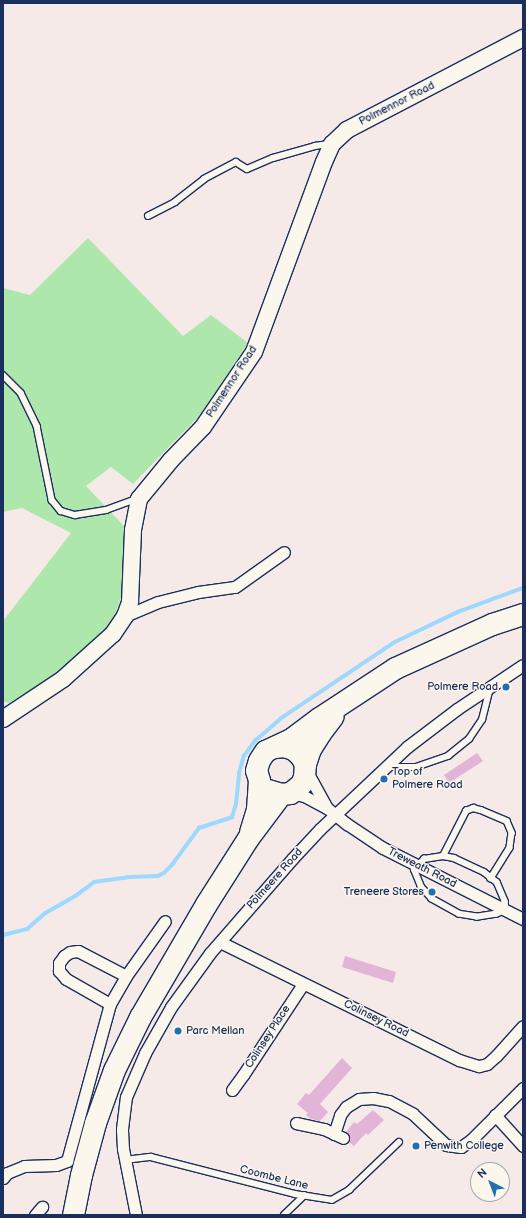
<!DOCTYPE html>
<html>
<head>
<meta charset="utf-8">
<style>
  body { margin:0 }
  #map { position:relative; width:526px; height:1218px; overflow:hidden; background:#f6eae8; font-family:"Balsamiq Sans",sans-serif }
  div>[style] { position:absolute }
  .green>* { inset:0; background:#aee7ab }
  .stream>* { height:3.5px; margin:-1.75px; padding:0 1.75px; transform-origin:1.75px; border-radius:1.75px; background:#9dd8fe }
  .building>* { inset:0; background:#e2b4d7 }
  .roads { filter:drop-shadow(1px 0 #1b2f5e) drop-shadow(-1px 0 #1b2f5e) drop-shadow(0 1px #1b2f5e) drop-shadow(0 -1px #1b2f5e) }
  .lane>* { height:5.5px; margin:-2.75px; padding:0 2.75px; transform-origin:2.75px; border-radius:2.75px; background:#fbf7ec }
  .street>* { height:11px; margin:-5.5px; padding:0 5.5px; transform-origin:5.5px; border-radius:5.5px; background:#fbf7ec }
  .secondary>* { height:16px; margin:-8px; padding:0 8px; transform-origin:8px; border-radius:8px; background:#fbf7ec }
  .highway>* { height:21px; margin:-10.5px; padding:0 10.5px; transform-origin:10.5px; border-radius:10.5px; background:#fbf7ec }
  .dots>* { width:11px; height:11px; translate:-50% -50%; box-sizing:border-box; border:2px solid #fbf7ec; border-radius:50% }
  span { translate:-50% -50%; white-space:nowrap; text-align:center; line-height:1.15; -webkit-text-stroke:3px #fbf7ec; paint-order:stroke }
  .street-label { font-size:11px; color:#1b2f5e }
  .poi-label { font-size:11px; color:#1b2f5e }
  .right { translate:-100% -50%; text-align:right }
  .left { translate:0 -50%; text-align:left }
  .frame { position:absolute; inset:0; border:4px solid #1b2f5e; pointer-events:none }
  .north { position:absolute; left:470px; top:1162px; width:40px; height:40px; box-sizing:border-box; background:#fbf7ec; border:1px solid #a1a7b3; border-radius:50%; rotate:318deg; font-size:11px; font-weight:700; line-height:16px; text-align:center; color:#1b2f5e }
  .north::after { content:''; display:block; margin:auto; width:14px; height:18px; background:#1f6fb2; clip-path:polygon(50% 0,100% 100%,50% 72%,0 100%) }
</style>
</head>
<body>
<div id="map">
  <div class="green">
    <i style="clip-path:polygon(88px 238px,183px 336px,211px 315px,248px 343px,200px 415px,133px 484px,111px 467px,86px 486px,124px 526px,123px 592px,112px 623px,59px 673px,9px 703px,3px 701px,3px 621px,71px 533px,22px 508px,3px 512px,3px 288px,30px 295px)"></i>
  </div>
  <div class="stream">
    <i style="left:3px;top:935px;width:25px;rotate:-14deg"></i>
    <i style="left:27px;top:929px;width:23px;rotate:-41deg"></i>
    <i style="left:44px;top:914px;width:38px;rotate:-30deg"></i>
    <i style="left:77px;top:895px;width:21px;rotate:-37deg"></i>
    <i style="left:94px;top:882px;width:34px;rotate:-8deg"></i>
    <i style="left:128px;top:877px;width:30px;rotate:-2deg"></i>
    <i style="left:158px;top:876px;width:7px;rotate:-27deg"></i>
    <i style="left:164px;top:873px;width:11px;rotate:-45deg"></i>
    <i style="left:172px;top:865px;width:46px;rotate:-53.9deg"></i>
    <i style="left:199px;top:828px;width:35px;rotate:-18deg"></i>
    <i style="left:232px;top:817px;width:14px;rotate:-73deg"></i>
    <i style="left:236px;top:804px;width:31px;rotate:-84deg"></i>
    <i style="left:239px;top:773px;width:18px;rotate:-74deg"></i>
    <i style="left:244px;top:756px;width:19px;rotate:-54deg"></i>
    <i style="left:255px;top:741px;width:33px;rotate:-41deg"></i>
    <i style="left:280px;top:719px;width:138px;rotate:-33.8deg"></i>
    <i style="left:395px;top:642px;width:70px;rotate:-25.5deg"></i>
    <i style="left:458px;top:612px;width:69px;rotate:-20.3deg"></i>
  </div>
  <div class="building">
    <i style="clip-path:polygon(477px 753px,483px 761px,449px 783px,444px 775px)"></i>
    <i style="clip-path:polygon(345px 956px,396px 972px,393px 983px,342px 967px)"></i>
    <i style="clip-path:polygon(342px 1058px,352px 1068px,320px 1104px,328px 1112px,320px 1121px,311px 1119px,306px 1115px,308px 1113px,297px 1104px,306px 1093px,309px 1095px)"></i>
    <i style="clip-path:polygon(373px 1110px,384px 1120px,368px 1135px,366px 1133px,354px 1146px,349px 1142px,350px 1137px,346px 1132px,354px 1122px,357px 1124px)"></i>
  </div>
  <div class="roads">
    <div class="lane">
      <i style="left:148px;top:216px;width:30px;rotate:-27deg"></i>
      <i style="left:175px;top:202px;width:37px;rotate:-38deg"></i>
      <i style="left:204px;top:179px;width:36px;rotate:-28deg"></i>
      <i style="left:236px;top:162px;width:13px;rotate:32deg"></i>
      <i style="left:247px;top:169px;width:28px;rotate:-23deg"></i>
      <i style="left:273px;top:158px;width:44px;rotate:-15.9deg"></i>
      <i style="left:315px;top:146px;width:15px;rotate:-8deg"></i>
      <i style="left:3px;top:375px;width:25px;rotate:45deg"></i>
      <i style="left:21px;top:393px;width:37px;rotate:64deg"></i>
      <i style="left:37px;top:426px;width:76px;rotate:78.5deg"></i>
      <i style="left:52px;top:500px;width:14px;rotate:51deg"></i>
      <i style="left:61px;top:511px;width:15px;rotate:16deg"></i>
      <i style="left:75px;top:515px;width:31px;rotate:-9deg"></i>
      <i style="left:106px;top:510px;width:33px;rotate:-20deg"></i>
      <i style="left:388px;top:767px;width:28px"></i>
      <i style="left:416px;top:767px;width:34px;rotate:-19deg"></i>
      <i style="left:448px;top:756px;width:27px;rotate:-39deg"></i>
      <i style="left:469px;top:739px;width:23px;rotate:-56deg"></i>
      <i style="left:482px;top:720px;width:33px;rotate:-76deg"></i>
      <i style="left:443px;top:856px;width:11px;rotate:10deg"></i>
      <i style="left:454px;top:858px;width:33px;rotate:25deg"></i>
      <i style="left:484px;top:872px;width:16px;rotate:38deg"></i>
      <i style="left:497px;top:882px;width:21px;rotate:67deg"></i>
      <i style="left:505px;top:901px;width:9px;rotate:84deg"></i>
      <i style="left:506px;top:910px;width:10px;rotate:156deg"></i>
      <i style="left:497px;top:914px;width:20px;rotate:171deg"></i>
      <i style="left:477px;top:917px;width:18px;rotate:-171deg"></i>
      <i style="left:459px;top:914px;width:31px;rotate:-151deg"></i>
      <i style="left:432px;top:899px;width:16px;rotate:-133deg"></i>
      <i style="left:421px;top:887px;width:18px;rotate:-112deg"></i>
      <i style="left:414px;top:870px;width:15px;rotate:-48deg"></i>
      <i style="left:424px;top:859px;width:19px;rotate:-9deg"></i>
      <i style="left:443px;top:856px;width:51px;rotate:-62.9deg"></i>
      <i style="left:466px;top:811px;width:8px;rotate:-23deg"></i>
      <i style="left:473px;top:808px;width:8px;rotate:14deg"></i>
      <i style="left:481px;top:810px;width:28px;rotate:23deg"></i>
      <i style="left:507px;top:821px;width:13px;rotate:67deg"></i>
      <i style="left:512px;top:833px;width:15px;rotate:98deg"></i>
      <i style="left:510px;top:848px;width:36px;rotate:122deg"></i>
      <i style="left:125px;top:1160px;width:26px;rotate:-7deg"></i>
      <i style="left:151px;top:1157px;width:149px;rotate:14.4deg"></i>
      <i style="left:295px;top:1194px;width:37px;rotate:9deg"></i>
      <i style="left:332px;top:1200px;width:20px;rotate:-30deg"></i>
      <i style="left:349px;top:1190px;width:69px;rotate:-43.8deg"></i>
      <i style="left:284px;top:1215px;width:28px;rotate:-44deg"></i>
    </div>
    <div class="street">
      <i style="left:125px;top:616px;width:36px;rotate:-23deg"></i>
      <i style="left:158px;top:602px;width:41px;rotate:-14deg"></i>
      <i style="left:198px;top:592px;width:37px;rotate:-8deg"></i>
      <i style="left:235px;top:587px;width:60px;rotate:-35.5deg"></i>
      <i style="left:306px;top:770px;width:43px;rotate:61.1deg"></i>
      <i style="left:290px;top:793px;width:14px;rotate:12deg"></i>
      <i style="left:304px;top:796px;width:26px;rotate:28deg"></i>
      <i style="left:327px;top:808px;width:26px;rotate:39deg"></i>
      <i style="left:347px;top:824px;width:43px;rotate:33.7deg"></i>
      <i style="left:383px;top:848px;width:157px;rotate:26.9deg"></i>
      <i style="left:220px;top:942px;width:267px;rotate:26.3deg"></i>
      <i style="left:459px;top:1060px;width:21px;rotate:17deg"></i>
      <i style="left:479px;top:1066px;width:8px;rotate:-14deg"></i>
      <i style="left:487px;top:1064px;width:12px;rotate:-42deg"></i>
      <i style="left:496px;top:1056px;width:40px;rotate:-48deg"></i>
      <i style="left:110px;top:1004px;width:51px;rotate:-150.4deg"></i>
      <i style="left:66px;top:979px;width:11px;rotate:-131deg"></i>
      <i style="left:59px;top:971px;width:8px;rotate:-90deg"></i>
      <i style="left:59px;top:963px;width:9px;rotate:-54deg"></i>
      <i style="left:64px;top:956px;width:7px;rotate:-34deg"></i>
      <i style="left:70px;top:952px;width:8px;rotate:-7deg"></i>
      <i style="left:78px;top:951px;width:54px;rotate:27.5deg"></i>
      <i style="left:232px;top:1090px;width:19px;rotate:-54deg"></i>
      <i style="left:243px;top:1075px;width:109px;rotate:-56.6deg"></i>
      <i style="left:495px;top:1115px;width:42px;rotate:47.9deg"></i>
      <i style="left:296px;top:1123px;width:29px;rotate:12deg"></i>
      <i style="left:324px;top:1129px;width:21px;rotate:25deg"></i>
      <i style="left:334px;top:1134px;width:20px;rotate:-72deg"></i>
      <i style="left:340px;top:1115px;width:10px;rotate:-53deg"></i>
      <i style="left:346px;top:1107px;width:15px;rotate:-32deg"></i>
      <i style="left:359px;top:1099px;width:14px;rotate:-4deg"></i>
      <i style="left:373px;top:1098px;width:16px;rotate:11deg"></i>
      <i style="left:389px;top:1101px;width:27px;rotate:28deg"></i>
      <i style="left:413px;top:1114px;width:45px;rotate:43.2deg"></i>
      <i style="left:446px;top:1145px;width:15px;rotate:8deg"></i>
      <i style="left:461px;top:1147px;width:12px;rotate:-35deg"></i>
      <i style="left:471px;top:1140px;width:74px;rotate:-45deg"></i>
      <i style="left:3px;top:1178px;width:6px;rotate:-51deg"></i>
      <i style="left:7px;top:1173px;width:18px;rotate:-22deg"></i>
      <i style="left:24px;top:1166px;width:32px;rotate:-2deg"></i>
      <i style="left:56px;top:1165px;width:12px;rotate:-20deg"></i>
      <i style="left:67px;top:1161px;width:163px;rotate:-74.7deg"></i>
      <i style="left:110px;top:1004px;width:32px;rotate:-60deg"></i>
      <i style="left:126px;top:976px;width:67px;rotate:-54.7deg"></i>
      <i style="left:35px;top:1215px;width:11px;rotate:-49deg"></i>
      <i style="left:136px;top:1215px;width:67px;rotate:-101.1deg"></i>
      <i style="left:123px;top:1149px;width:20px;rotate:-93deg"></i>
      <i style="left:122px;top:1129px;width:32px;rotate:-83deg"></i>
      <i style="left:126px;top:1097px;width:48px;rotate:-66.6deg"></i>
      <i style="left:145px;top:1053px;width:53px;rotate:-60.5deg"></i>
      <i style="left:171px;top:1007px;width:67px;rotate:-54.2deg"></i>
      <i style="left:210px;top:953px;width:125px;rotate:-48.9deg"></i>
      <i style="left:292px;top:859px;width:41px;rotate:-47deg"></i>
      <i style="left:320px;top:829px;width:120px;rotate:-43.3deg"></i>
      <i style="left:407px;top:747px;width:63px;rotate:-37.2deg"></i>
      <i style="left:457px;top:709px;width:79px;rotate:-33.7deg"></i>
    </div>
    <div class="secondary">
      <i style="left:3px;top:719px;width:72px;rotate:-33.7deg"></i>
      <i style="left:63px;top:679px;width:67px;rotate:-42deg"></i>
      <i style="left:113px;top:634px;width:22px;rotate:-56deg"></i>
      <i style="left:125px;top:616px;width:15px;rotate:-70deg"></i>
      <i style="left:130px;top:602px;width:72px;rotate:-87.6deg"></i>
      <i style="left:133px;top:530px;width:32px;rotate:-79deg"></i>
      <i style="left:139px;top:499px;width:50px;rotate:-50.6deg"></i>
      <i style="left:171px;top:460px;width:46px;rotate:-45.9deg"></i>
      <i style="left:203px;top:427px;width:91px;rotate:-55.8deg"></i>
      <i style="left:254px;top:352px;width:202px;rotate:-69.8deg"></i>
      <i style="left:324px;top:162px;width:20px;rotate:-66deg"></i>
      <i style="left:332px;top:144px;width:21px;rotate:-43deg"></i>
      <i style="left:347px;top:130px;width:199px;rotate:-27.6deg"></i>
    </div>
    <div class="highway">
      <i style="left:305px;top:764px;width:16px;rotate:-72deg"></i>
      <i style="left:310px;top:749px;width:19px;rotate:-58deg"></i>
      <i style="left:320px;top:733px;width:21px;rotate:-53deg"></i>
      <i style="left:268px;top:790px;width:14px;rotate:17deg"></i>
      <i style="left:281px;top:794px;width:9px;rotate:-6deg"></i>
      <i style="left:290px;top:793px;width:14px;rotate:-39deg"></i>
      <i style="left:301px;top:784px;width:8px;rotate:-67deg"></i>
      <i style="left:304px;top:777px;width:13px;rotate:-86deg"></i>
      <i style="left:305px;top:764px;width:10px;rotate:-119deg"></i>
      <i style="left:300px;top:755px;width:9px;rotate:-139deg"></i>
      <i style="left:293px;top:749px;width:9px;rotate:-162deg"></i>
      <i style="left:284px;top:746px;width:10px;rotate:174deg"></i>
      <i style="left:250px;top:832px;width:24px;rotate:-73deg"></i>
      <i style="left:257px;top:809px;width:29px;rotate:-86deg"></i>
      <i style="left:259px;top:780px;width:10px;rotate:-107deg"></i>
      <i style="left:256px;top:770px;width:10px;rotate:-73deg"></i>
      <i style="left:259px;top:760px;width:11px;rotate:-56deg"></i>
      <i style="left:265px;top:751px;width:29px;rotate:-25deg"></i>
      <i style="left:291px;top:739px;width:35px;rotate:-37deg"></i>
      <i style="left:319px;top:718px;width:91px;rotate:-33.3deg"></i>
      <i style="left:395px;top:668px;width:107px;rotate:-24.4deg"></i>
      <i style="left:492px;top:624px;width:33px;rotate:-18deg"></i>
      <i style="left:73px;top:1215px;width:41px;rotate:-78.7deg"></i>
      <i style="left:81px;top:1175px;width:54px;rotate:-74.9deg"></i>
      <i style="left:95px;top:1123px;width:56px;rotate:-70.3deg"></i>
      <i style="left:114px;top:1070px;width:59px;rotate:-63.9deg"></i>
      <i style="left:140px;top:1017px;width:131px;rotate:-59.7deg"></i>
      <i style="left:206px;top:904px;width:78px;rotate:-57.5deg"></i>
      <i style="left:248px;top:838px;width:55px;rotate:-53.1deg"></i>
    </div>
  </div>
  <div class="dots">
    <i style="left:506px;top:687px;background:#1f6fb2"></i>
    <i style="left:384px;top:779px;background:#1f6fb2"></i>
    <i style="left:432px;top:892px;background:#1f6fb2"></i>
    <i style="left:178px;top:1031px;background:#1f6fb2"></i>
    <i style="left:416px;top:1146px;background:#1f6fb2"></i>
  </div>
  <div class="street-label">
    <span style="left:397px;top:104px;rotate:-27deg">Polmennor Road</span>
    <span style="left:232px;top:382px;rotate:-57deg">Polmennor Road</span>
    <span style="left:422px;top:868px;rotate:27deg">Treweath Road</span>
    <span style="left:275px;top:879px;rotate:-48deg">Polmeere Road</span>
    <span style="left:376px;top:1019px;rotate:26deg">Colinsey Road</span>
    <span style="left:268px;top:1037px;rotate:-57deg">Colinsey Place</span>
    <span style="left:274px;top:1178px;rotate:14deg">Coombe Lane</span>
  </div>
  <div class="poi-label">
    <span class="right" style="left:498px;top:687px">Polmere Road</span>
    <span class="left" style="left:392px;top:779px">Top of<br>Polmere Road</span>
    <span class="right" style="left:424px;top:892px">Treneere Stores</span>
    <span class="left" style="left:186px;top:1031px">Parc Mellan</span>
    <span class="left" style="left:424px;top:1146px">Penwith College</span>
  </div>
  <div class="frame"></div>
  <div class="north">N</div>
</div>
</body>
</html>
